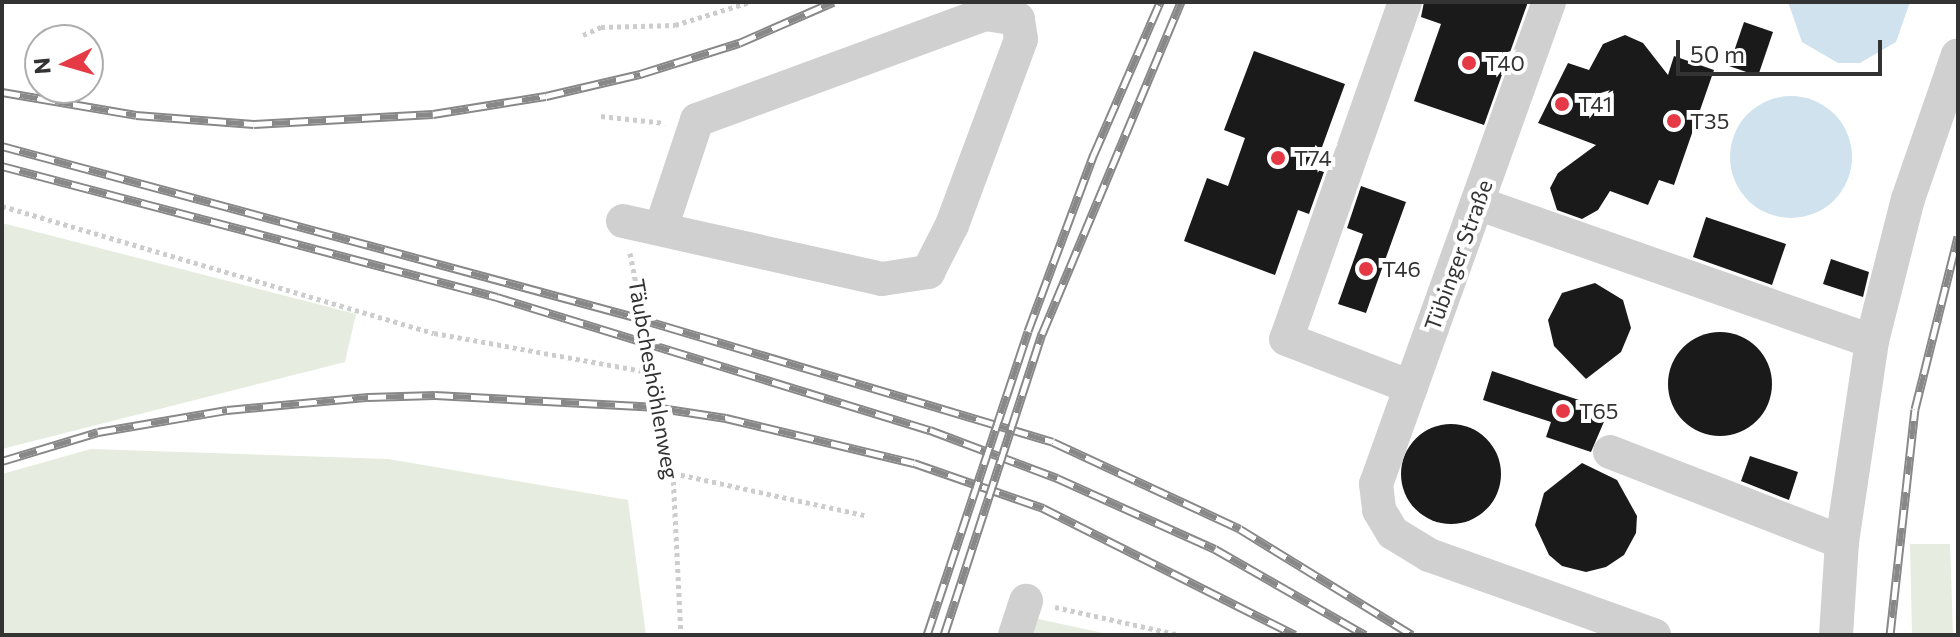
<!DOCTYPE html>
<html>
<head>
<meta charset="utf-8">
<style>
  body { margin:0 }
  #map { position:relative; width:1960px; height:637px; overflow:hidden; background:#fff; font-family:Commissioner,sans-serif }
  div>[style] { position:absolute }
  .green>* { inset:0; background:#e6ecdf }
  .water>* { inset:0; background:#cfe2ee }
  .round { border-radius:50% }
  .building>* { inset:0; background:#1a1a1a }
  .path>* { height:5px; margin-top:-2.5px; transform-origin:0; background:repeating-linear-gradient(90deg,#cdcdcd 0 4px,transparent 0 8px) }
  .minor>* { height:34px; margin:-17px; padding:0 17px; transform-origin:17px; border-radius:17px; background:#d0d0d0 }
  .rail>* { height:9px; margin-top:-4.5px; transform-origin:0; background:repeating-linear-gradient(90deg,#fff 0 18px,#888 0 36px); box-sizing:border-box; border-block:2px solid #888 }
  .dots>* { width:22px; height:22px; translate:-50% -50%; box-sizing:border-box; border:4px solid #fff; border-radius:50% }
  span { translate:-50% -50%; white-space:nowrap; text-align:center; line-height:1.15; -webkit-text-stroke:8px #fff; paint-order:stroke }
  .poi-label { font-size:22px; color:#333 }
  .left { translate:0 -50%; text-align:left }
  .street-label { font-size:22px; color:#333 }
  .frame { position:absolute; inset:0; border:4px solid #333; pointer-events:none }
  .north { position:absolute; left:24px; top:24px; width:80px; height:80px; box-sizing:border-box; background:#fff; border:2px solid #adadad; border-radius:50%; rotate:265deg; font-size:22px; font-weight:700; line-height:32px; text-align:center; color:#333 }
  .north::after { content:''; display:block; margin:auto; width:28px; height:36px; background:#e63946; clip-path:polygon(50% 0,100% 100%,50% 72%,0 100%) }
  .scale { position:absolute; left:1676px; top:40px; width:206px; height:36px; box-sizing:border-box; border:4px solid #333; border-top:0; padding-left:10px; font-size:24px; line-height:28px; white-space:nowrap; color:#333; -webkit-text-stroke:6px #fff; paint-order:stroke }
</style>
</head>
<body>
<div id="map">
  <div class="green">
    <i style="clip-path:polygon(2px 223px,356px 314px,345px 362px,2px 449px)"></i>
    <i style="clip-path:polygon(91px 449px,388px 459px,628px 500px,646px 635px,2px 635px,2px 474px)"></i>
    <i style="clip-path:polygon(1910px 544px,1950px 544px,1953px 635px,1912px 635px)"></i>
    <i style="clip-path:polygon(1034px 618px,1112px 635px,1028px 635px)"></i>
  </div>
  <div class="water">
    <i style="clip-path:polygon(1788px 2px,1910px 2px,1896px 42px,1860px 63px,1838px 63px,1802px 42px)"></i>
    <i class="round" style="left:1730px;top:96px;width:122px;height:122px"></i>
  </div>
  <div class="building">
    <i style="clip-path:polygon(1424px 2px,1528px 2px,1484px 125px,1414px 101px,1441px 24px,1421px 17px)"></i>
    <i style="clip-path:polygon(1744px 22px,1773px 32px,1758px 76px,1729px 66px)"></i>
    <i style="clip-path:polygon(1625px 35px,1643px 43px,1668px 75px,1674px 56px,1714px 70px,1674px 185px,1659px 180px,1648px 205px,1610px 191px,1598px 210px,1582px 219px,1557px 210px,1550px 188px,1558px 173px,1596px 145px,1538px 123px,1568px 63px,1589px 70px,1603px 44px)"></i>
    <i style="clip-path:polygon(1254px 51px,1345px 84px,1314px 169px,1324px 172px,1309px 214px,1298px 210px,1275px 275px,1184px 241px,1207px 178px,1228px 186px,1245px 138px,1224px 130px)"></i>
    <i style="clip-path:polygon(1361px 186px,1406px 202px,1366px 313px,1338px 304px,1363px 234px,1347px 228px)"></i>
    <i style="clip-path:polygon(1706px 217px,1786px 244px,1772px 285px,1693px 257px)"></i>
    <i style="clip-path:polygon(1831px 259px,1869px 272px,1863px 297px,1823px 284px)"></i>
    <i style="clip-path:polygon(1595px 283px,1623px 300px,1631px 328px,1621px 352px,1586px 379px,1554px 346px,1548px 320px,1562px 293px)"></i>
    <i class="round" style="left:1668px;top:332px;width:104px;height:104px"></i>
    <i style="clip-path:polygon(1492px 371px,1609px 410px,1591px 452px,1546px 437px,1551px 422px,1483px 400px)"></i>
    <i class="round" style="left:1401px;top:424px;width:100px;height:100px"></i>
    <i style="clip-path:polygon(1750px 456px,1798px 472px,1789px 500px,1741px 481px)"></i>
    <i style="clip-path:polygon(1582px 463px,1617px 480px,1637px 516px,1636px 533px,1624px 555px,1606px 567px,1586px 572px,1562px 566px,1549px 555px,1535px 525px,1544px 493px)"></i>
  </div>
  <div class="path">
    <i style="left:583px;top:35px;width:20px;rotate:-24deg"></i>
    <i style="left:601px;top:27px;width:74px;rotate:-1.5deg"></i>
    <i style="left:675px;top:25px;width:78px;rotate:-17deg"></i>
    <i style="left:601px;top:116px;width:64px;rotate:6.2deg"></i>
    <i style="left:2px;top:206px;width:450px;rotate:16.4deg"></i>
    <i style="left:434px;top:333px;width:225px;rotate:10.3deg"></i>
    <i style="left:630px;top:253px;width:224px;rotate:78.9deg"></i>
    <i style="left:673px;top:473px;width:162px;rotate:87.2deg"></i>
    <i style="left:673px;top:473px;width:196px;rotate:12.4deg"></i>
    <i style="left:1055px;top:607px;width:128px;rotate:12.6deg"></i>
  </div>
  <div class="minor">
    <i style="left:1405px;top:2px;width:357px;rotate:109.4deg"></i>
    <i style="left:1286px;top:339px;width:134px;rotate:21deg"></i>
    <i style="left:1549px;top:2px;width:512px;rotate:109.74deg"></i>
    <i style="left:1376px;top:484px;width:26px;rotate:83deg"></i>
    <i style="left:1379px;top:510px;width:27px;rotate:59deg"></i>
    <i style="left:1393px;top:533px;width:42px;rotate:31.4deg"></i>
    <i style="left:1429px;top:555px;width:239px;rotate:19.6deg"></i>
    <i style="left:1477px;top:203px;width:418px;rotate:19.3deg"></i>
    <i style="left:623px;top:221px;width:265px;rotate:12.6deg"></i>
    <i style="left:882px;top:279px;width:47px;rotate:-8.7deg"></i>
    <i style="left:928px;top:272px;width:53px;rotate:-62.9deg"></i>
    <i style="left:952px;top:225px;width:198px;rotate:-69.6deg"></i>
    <i style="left:1021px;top:39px;width:20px;rotate:-99deg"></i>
    <i style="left:1018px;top:19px;width:33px;rotate:-171deg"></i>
    <i style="left:985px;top:14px;width:307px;rotate:159.8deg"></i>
    <i style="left:697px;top:120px;width:114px;rotate:108.4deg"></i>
    <i style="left:1610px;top:452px;width:249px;rotate:21.2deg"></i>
    <i style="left:1015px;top:635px;width:36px;rotate:-72deg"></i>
    <i style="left:1836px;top:635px;width:93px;rotate:-86.3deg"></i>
    <i style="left:1842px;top:542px;width:203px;rotate:-81.5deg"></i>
    <i style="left:1872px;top:341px;width:146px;rotate:-75.8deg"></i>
    <i style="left:1908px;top:199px;width:152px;rotate:-70.9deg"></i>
  </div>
  <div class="rail">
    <i style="left:2px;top:92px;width:136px;rotate:9.7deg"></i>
    <i style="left:136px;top:115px;width:118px;rotate:4.4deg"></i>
    <i style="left:254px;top:124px;width:179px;rotate:-3.2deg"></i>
    <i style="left:433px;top:114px;width:114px;rotate:-9.1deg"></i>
    <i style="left:546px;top:96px;width:97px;rotate:-13.2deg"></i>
    <i style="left:640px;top:74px;width:104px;rotate:-17.4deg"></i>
    <i style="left:739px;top:43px;width:103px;rotate:-23.6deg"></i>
    <i style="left:2px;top:146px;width:652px;rotate:15.12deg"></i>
    <i style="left:631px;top:316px;width:440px;rotate:16.6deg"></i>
    <i style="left:1053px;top:442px;width:206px;rotate:24.9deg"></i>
    <i style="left:1240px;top:529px;width:202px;rotate:31.6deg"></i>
    <i style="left:2px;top:166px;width:512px;rotate:14.82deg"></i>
    <i style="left:497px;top:297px;width:453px;rotate:17.1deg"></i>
    <i style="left:930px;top:430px;width:136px;rotate:20.7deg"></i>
    <i style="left:1057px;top:478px;width:173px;rotate:24.2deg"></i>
    <i style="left:1215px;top:549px;width:173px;rotate:29.8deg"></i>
    <i style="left:2px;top:461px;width:100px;rotate:-16.8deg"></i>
    <i style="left:98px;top:432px;width:131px;rotate:-9.7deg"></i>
    <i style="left:227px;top:410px;width:142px;rotate:-5.3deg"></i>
    <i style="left:368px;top:397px;width:67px;rotate:-1.7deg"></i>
    <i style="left:435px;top:395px;width:219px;rotate:3.1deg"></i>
    <i style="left:654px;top:407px;width:73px;rotate:8.7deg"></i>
    <i style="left:726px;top:418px;width:193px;rotate:13.5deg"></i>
    <i style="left:914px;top:463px;width:137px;rotate:19.2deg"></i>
    <i style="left:1043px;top:508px;width:282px;rotate:26.7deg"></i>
    <i style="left:927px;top:635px;width:320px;rotate:-71.6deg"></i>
    <i style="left:1028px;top:331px;width:189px;rotate:-69.6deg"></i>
    <i style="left:1094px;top:154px;width:166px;rotate:-66.5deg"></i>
    <i style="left:944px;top:635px;width:317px;rotate:-72deg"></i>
    <i style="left:1042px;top:334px;width:360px;rotate:-67.3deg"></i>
    <i style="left:1890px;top:635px;width:227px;rotate:-83.7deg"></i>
    <i style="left:1915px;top:409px;width:178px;rotate:-76deg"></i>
  </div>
  <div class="dots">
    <i style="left:1469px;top:63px;background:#e63946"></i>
    <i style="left:1562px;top:104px;background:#e63946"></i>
    <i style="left:1674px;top:121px;background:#e63946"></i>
    <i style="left:1278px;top:158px;background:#e63946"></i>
    <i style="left:1366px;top:269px;background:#e63946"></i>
    <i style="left:1563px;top:411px;background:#e63946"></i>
  </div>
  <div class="poi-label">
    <span class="left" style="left:1485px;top:63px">T40</span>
    <span class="left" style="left:1578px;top:104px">T41</span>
    <span class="left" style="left:1690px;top:121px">T35</span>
    <span class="left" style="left:1294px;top:158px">T74</span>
    <span class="left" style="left:1382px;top:269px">T46</span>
    <span class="left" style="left:1579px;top:411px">T65</span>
  </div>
  <div class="street-label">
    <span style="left:1458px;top:255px;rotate:-70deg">Tübinger Straße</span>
    <span style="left:654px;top:379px;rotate:80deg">Täubcheshöhlenweg</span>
  </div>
  <div class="frame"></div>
  <div class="north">N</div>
  <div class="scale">50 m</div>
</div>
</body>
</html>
